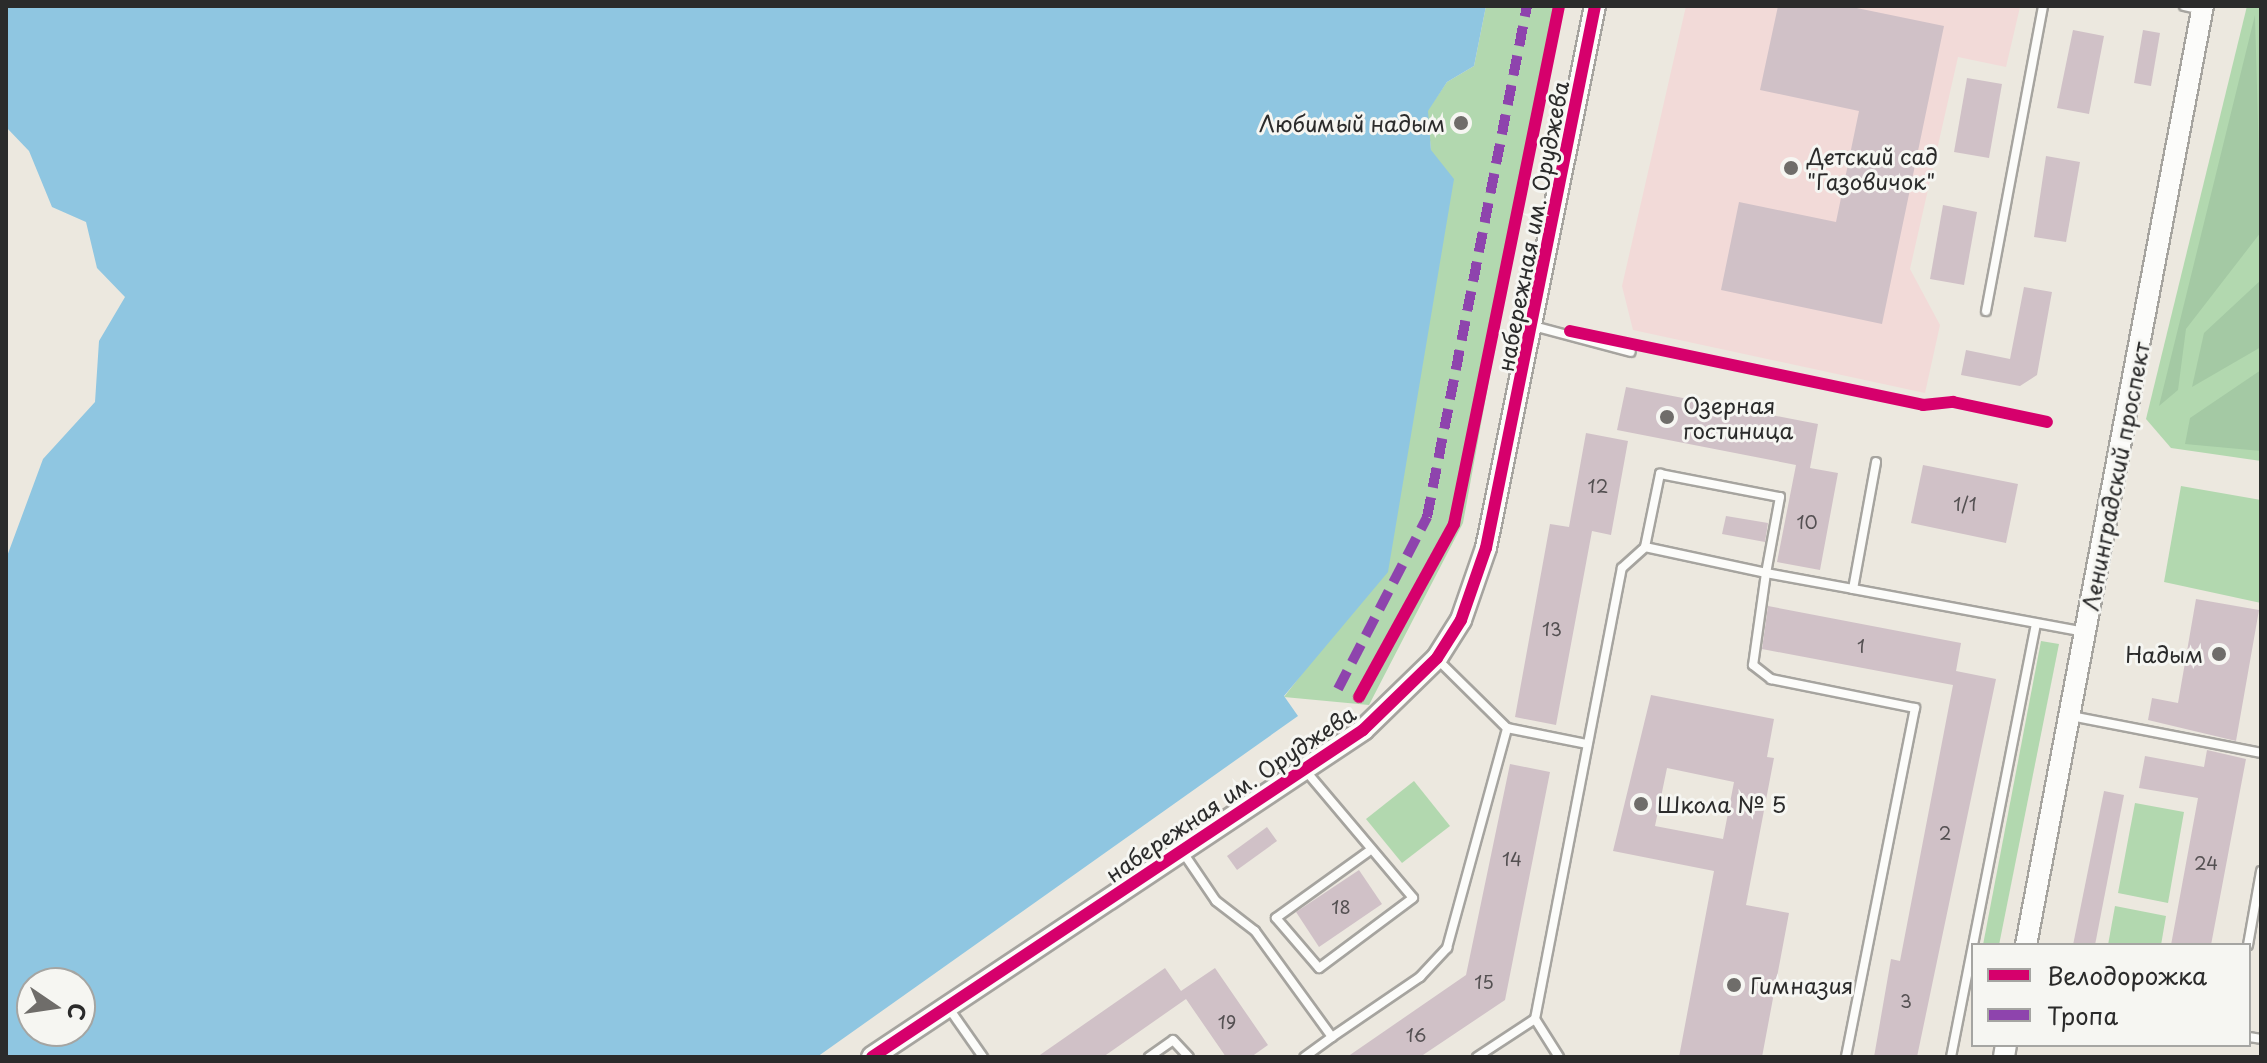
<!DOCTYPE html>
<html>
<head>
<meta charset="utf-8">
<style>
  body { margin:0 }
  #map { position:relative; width:2267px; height:1063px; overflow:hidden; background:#ece8df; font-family:"Playpen Sans",sans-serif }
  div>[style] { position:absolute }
  .built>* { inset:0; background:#f2dad8 }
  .green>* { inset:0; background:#b2d8af }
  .forest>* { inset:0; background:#a4c9a4 }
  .water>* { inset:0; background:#8fc6e1 }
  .building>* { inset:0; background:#d0c1c7 }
  .roads { filter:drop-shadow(2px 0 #a6a49f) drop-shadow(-2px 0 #a6a49f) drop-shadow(0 2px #a6a49f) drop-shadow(0 -2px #a6a49f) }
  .service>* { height:8px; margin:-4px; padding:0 4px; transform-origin:4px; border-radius:4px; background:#fcfcfa }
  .tertiary>* { height:20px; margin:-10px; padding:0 10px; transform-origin:10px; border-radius:10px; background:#fcfcfa }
  .quiet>* { height:10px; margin-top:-5px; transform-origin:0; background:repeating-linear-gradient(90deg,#8e44ad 0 20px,transparent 0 30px) }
  .cycleway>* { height:12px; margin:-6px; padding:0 6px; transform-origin:6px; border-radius:6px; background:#d6006c }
  .dots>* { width:22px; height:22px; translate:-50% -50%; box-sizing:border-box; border:4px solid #f6f6f2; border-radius:50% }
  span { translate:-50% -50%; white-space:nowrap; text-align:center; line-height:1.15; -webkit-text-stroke:6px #f6f6f2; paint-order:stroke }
  .number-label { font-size:18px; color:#545052 }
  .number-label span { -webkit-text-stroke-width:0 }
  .poi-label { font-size:22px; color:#2b2b2b }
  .right { translate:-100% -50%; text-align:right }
  .left { translate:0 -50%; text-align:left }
  .street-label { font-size:22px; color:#2b2b2b }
  .frame { position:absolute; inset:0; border:8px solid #2b2b2b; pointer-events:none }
  .legend { position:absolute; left:1971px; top:943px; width:280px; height:104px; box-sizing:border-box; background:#f6f6f2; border:2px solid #a5a5a2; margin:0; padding:10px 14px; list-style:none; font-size:24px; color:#2b2b2b }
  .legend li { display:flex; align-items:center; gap:16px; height:40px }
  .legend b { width:40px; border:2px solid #a5a5a2 }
  .north { position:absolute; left:16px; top:967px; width:80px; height:80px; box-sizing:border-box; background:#f6f6f2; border:2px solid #a5a5a2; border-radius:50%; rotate:103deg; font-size:22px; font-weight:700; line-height:32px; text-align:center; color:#2b2b2b }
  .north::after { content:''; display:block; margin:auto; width:28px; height:36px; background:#6f6d6a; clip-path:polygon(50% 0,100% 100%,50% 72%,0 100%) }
</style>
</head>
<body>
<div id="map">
  <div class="built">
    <i style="clip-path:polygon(1686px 6px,2020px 7px,2006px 67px,1958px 57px,1910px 269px,1940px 325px,1925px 393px,1633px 330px,1622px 286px)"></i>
  </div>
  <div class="green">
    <i style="clip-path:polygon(1486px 6px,1557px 6px,1463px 523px,1369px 705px,1284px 697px,1321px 649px,1431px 150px,1427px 111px,1447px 82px,1474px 66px)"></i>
    <i style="clip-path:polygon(2247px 6px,2261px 6px,2261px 461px,2171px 448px,2146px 419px)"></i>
    <i style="clip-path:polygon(2181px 486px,2261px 500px,2261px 603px,2164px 582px)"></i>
    <i style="clip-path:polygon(2041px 641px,2059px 644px,1999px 945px,1983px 945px)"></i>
    <i style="clip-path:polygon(1414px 781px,1450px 826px,1402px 863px,1366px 819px)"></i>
    <i style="clip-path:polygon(2135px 803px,2184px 812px,2168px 903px,2118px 893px)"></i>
    <i style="clip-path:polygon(2115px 906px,2166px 916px,2161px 945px,2108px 945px)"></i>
  </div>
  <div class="forest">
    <i style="clip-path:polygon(2255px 15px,2261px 232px,2186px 329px,2178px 390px,2159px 406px)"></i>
    <i style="clip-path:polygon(2261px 280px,2261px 347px,2192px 387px,2204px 333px)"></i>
    <i style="clip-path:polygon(2261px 370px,2261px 451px,2185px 444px,2190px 418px)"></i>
  </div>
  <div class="water">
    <i style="clip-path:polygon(evenodd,6px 6px,1486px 6px,1474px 66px,1447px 82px,1428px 111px,1431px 150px,1454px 179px,1388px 572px,1284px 696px,1298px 716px,817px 1057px,6px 1057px,6px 559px,43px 459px,95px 402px,99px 341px,125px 297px,97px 268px,86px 222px,52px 207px,29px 151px,6px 127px,6px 6px,32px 983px,80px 983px,80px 1031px,32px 1031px,32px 983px)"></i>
  </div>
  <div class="building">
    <i style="clip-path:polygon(1778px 6px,1847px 6px,1944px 26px,1882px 324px,1721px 290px,1739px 202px,1836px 222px,1859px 111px,1760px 90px)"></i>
    <i style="clip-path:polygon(2073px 30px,2104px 36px,2089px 114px,2057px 108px)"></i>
    <i style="clip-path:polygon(2143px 30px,2160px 33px,2151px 86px,2134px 83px)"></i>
    <i style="clip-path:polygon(1967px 78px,2002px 84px,1989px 158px,1954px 152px)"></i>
    <i style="clip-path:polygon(2046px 156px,2080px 162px,2066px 242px,2034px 237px)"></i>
    <i style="clip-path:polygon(1943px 205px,1977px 212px,1964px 285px,1930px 279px)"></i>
    <i style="clip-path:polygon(2024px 287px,2052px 292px,2037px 375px,2020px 386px,1961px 375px,1966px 350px,2010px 359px)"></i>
    <i style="clip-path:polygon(1626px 387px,1818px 424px,1810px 468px,1838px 473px,1820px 570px,1777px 562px,1796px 465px,1617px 430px)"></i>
    <i style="clip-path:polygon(1586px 433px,1628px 441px,1611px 535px,1592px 531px,1556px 725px,1515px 717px,1550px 524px,1569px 527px)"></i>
    <i style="clip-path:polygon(1923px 465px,2018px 484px,2006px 543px,1911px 523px)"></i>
    <i style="clip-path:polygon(1726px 516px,1768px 523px,1765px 542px,1722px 534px)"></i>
    <i style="clip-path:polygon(2196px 599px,2259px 610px,2236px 741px,2148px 720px,2152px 698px,2178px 703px)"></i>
    <i style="clip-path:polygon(1768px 606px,1961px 643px,1956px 671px,1996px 679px,1917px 1057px,1874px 1057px,1891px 959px,1900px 961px,1953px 685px,1762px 649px)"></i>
    <i style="clip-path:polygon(evenodd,1651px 695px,1774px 719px,1767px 757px,1774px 758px,1746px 905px,1789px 913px,1762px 1057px,1679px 1057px,1714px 871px,1613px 851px,1651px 695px,1667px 768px,1734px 782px,1723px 839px,1655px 826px,1667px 768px)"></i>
    <i style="clip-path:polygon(2207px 750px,2246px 759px,2211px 945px,2171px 945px,2198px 798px,2139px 788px,2145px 756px,2204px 767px)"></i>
    <i style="clip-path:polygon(1510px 764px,1550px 772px,1505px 1000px,1420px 1057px,1347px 1057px,1466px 975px)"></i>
    <i style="clip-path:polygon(2104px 791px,2124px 795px,2095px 945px,2073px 945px)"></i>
    <i style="clip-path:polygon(1267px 827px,1277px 841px,1237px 870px,1227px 856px)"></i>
    <i style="clip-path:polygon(1359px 870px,1382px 904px,1319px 947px,1296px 912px)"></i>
    <i style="clip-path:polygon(1165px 968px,1181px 991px,1215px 968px,1268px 1045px,1251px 1057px,1226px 1057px,1186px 999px,1103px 1057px,1037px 1057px)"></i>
  </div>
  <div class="roads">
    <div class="service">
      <i style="left:2184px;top:6px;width:17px;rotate:13deg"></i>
      <i style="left:1986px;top:311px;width:310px;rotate:-79.4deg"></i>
      <i style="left:1533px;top:326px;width:101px;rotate:14.9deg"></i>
      <i style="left:1645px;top:547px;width:124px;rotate:12.1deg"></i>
      <i style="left:1766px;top:573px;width:93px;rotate:98deg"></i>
      <i style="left:1753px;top:665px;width:23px;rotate:38deg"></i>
      <i style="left:1771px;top:679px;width:147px;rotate:11.4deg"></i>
      <i style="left:1915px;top:708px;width:356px;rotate:101.2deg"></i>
      <i style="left:1853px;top:589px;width:236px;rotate:10.5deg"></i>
      <i style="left:1438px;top:660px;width:97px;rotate:44.6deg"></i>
      <i style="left:1507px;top:728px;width:82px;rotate:11.3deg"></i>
      <i style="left:2071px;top:716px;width:194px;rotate:11deg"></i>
      <i style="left:1305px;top:770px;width:167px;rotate:49.8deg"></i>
      <i style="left:1413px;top:898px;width:117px;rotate:143.3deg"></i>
      <i style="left:1319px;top:968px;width:66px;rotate:-130.7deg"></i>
      <i style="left:1276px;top:918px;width:113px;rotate:-35.7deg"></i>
      <i style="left:1182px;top:851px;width:60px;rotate:55.8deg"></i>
      <i style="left:1216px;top:901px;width:49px;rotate:37.6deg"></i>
      <i style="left:1255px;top:931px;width:131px;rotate:54deg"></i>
      <i style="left:1332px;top:1037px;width:34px;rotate:144deg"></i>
      <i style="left:2248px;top:945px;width:75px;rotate:-80deg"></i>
      <i style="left:948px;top:1007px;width:61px;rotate:55deg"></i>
      <i style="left:1332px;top:1037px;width:107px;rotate:-34.3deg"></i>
      <i style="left:1420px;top:977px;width:40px;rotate:-47deg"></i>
      <i style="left:1447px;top:948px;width:228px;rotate:-74.7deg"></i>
      <i style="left:2249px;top:1037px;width:12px;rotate:9deg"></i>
      <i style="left:1149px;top:1057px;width:29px;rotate:-35deg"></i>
      <i style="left:1173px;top:1040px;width:23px;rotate:47deg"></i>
      <i style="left:1477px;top:1057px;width:69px;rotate:-33.2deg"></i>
      <i style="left:1559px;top:1057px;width:45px;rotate:-122.3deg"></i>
      <i style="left:1535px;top:1019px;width:459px;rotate:-79.1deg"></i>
      <i style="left:1622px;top:568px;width:31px;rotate:-42deg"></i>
      <i style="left:1645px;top:547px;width:75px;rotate:-78.4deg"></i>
      <i style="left:1660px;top:474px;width:122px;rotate:10.9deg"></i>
      <i style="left:1780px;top:497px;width:77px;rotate:100.4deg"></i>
      <i style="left:1766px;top:573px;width:88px;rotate:10.4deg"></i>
      <i style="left:1853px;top:589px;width:129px;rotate:-79.7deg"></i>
      <i style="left:1951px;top:1057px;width:441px;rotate:-78.9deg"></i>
    </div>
    <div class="tertiary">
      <i style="left:2026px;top:945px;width:956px;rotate:-79.33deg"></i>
      <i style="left:872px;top:1057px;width:590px;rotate:-33.66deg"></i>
      <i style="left:1363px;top:730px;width:103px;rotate:-44.2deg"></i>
      <i style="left:1437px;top:658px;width:45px;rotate:-57.7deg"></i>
      <i style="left:1461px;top:620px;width:76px;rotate:-70.9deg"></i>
      <i style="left:1486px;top:548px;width:553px;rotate:-78.63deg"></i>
      <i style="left:2004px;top:1057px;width:12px;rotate:-81deg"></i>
    </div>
  </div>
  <div class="quiet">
    <i style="left:1338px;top:689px;width:194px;rotate:-62.6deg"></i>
    <i style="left:1427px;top:517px;width:521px;rotate:-78.93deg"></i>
  </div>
  <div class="cycleway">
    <i style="left:1570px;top:331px;width:361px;rotate:11.8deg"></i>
    <i style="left:1923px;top:405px;width:30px;rotate:-6deg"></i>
    <i style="left:1953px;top:402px;width:96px;rotate:12deg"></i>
    <i style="left:1359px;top:697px;width:197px;rotate:-61.2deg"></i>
    <i style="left:1454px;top:524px;width:529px;rotate:-78.54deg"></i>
    <i style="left:872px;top:1057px;width:590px;rotate:-33.66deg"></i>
    <i style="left:1363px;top:730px;width:103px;rotate:-44.2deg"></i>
    <i style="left:1437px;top:658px;width:45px;rotate:-57.7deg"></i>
    <i style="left:1461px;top:620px;width:76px;rotate:-70.9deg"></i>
    <i style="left:1486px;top:548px;width:553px;rotate:-78.63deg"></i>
  </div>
  <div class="dots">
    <i style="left:1461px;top:123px;background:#6f6d6a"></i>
    <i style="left:1791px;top:168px;background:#6f6d6a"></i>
    <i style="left:1667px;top:417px;background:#6f6d6a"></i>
    <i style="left:2219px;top:654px;background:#6f6d6a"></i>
    <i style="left:1641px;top:804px;background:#6f6d6a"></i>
    <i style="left:1734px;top:985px;background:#6f6d6a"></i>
  </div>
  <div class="number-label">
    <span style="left:1598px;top:486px">12</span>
    <span style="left:1965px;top:504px">1/1</span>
    <span style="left:1807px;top:522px">10</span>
    <span style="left:1552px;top:629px">13</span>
    <span style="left:1861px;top:646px">1</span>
    <span style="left:1945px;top:833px">2</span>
    <span style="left:1512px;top:859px">14</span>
    <span style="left:2206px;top:863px">24</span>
    <span style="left:1341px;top:907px">18</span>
    <span style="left:1484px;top:982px">15</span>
    <span style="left:1906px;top:1001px">3</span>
    <span style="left:1227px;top:1022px">19</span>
    <span style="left:1416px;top:1035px">16</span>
  </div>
  <div class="poi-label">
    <span class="right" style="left:1445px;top:123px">Любимый надым</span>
    <span class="left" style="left:1807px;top:168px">Детский сад<br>"Газовичок"</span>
    <span class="left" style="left:1683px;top:417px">Озерная<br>гостиница</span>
    <span class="right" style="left:2203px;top:654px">Надым</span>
    <span class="left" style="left:1657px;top:804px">Школа № 5</span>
    <span class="left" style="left:1750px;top:985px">Гимназия</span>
  </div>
  <div class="street-label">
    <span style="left:1532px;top:226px;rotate:-79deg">набережная им. Оруджева</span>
    <span style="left:2115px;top:476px;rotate:-79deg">Ленинградский проспект</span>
    <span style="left:1230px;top:793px;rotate:-34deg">набережная им. Оруджева</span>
  </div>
  <div class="frame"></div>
  <ul class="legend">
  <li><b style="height:10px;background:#d6006c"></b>Велодорожка</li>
  <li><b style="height:10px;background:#8e44ad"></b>Тропа</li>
  </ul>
  <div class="north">С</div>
</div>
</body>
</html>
